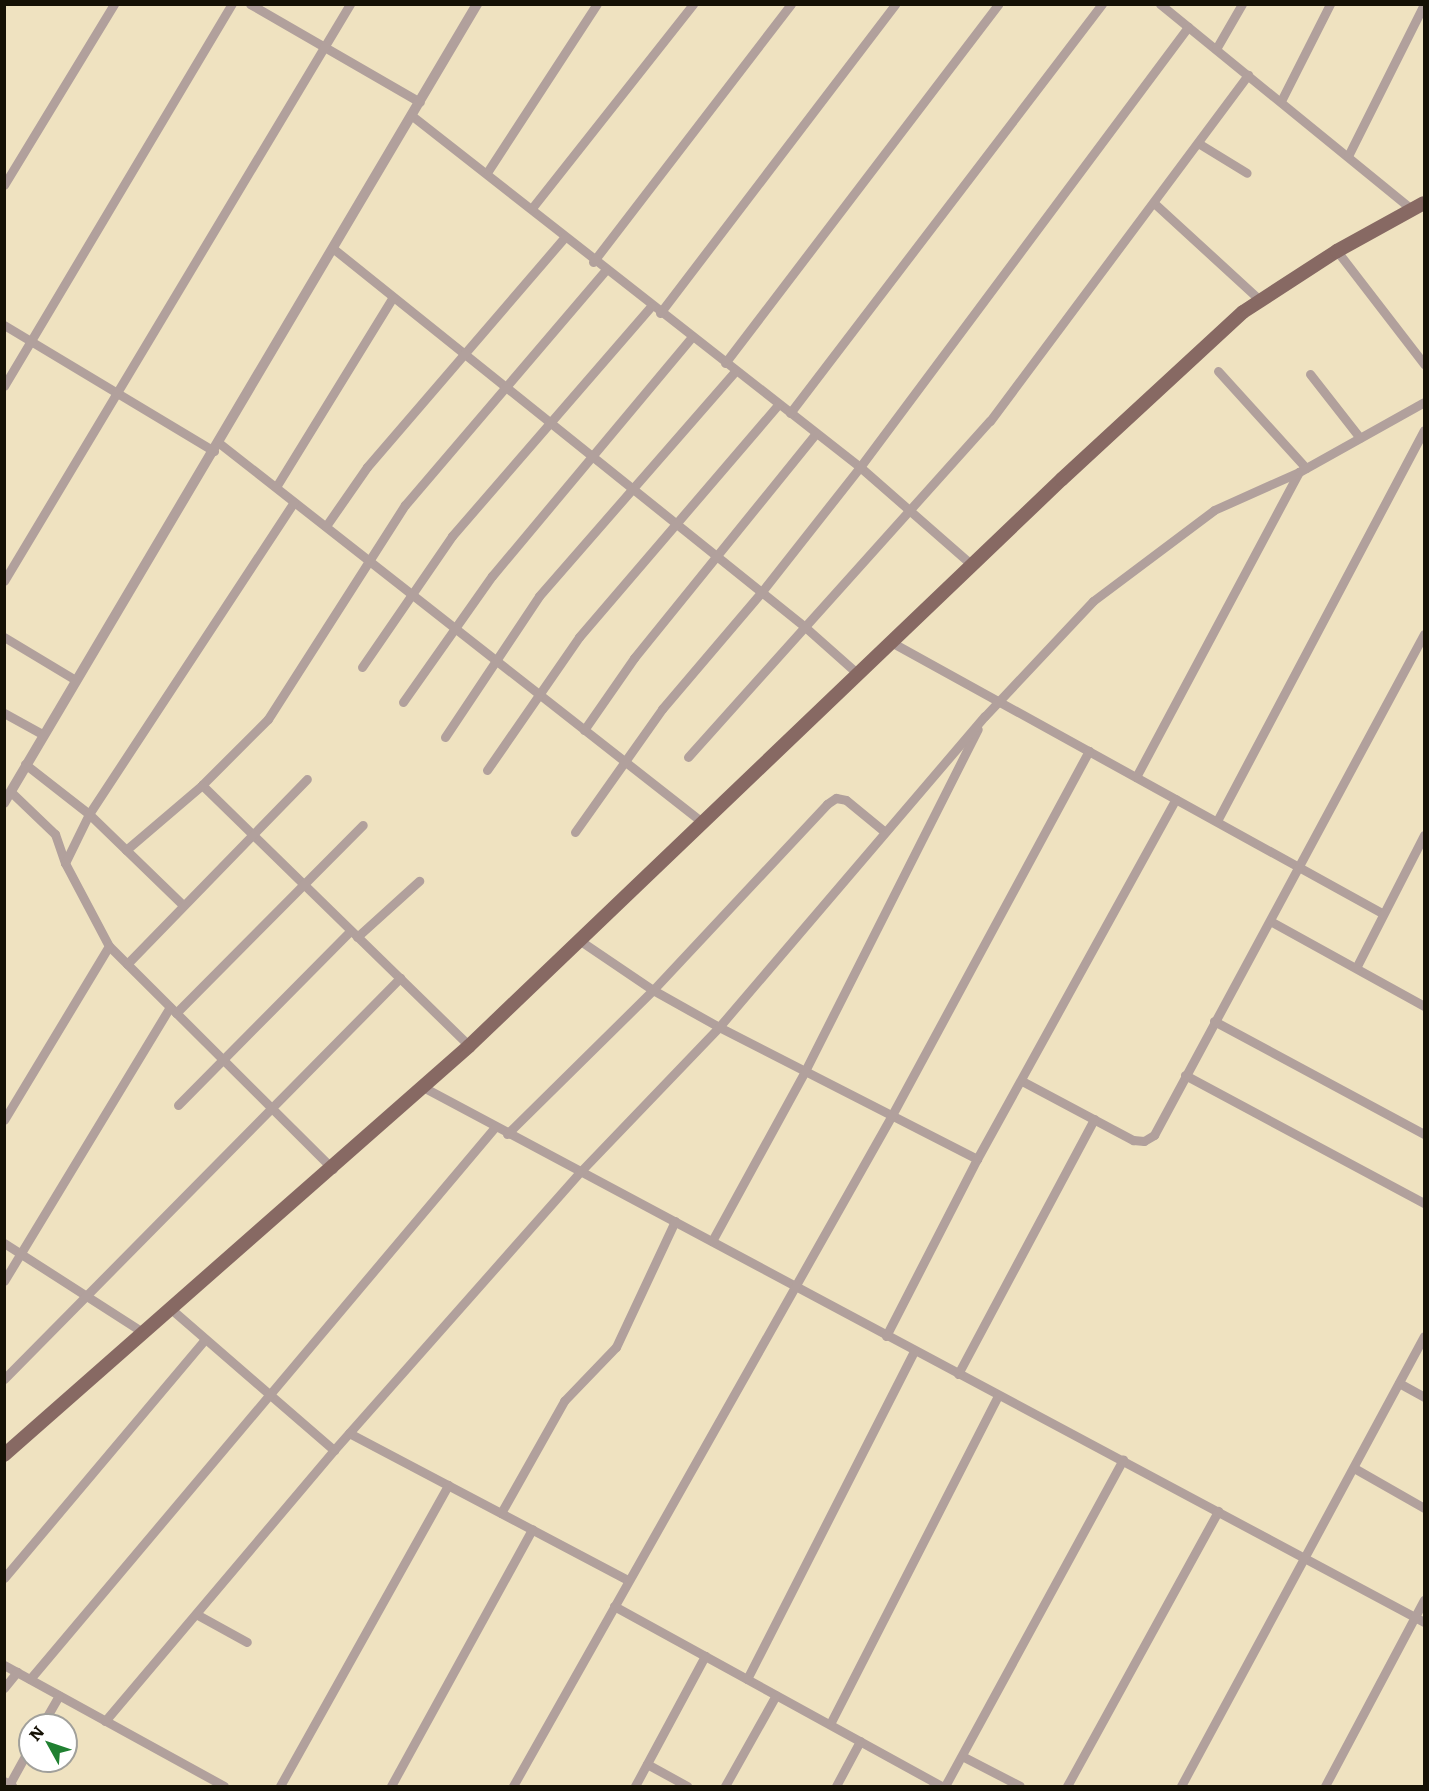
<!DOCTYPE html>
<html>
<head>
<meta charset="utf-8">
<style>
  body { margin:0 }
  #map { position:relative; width:1429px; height:1791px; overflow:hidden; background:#efe2c0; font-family:Literata,serif }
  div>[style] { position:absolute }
  .minor>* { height:9px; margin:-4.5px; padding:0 4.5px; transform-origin:4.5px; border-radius:4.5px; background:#b1a09c }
  .tertiary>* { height:10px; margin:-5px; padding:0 5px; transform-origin:5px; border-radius:5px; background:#b1a09c }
  .primary>* { height:14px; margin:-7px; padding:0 7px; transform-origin:7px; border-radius:7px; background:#876963 }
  span { translate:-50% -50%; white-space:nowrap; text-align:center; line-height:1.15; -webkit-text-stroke:4.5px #fff; paint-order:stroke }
  .frame { position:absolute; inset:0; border:6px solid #151105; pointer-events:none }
  .north { position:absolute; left:18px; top:1713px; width:60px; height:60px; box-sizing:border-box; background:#fff; border:2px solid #a1a09b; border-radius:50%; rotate:310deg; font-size:16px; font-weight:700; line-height:24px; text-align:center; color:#151105 }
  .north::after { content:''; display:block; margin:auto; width:21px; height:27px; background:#208031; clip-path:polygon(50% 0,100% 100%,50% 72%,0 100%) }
</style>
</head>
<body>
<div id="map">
  <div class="minor">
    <i style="left:250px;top:4px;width:196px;rotate:30deg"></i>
    <i style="left:1160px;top:4px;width:326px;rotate:39.2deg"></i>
    <i style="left:1216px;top:49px;width:52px;rotate:-60deg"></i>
    <i style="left:1281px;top:101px;width:109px;rotate:-63.2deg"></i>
    <i style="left:411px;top:115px;width:571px;rotate:38.1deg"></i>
    <i style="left:860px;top:467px;width:149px;rotate:41.2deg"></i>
    <i style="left:1198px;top:143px;width:57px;rotate:31.5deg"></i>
    <i style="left:1348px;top:156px;width:170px;rotate:-63.4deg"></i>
    <i style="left:488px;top:171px;width:199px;rotate:-56.9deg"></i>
    <i style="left:4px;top:185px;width:212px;rotate:-58.7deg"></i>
    <i style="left:1154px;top:203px;width:145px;rotate:42.5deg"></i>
    <i style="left:532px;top:208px;width:260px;rotate:-51.7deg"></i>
    <i style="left:335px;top:250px;width:603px;rotate:38.73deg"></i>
    <i style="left:805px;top:627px;width:71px;rotate:41.6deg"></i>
    <i style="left:1337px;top:251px;width:143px;rotate:52.4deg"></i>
    <i style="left:593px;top:262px;width:325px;rotate:-52.5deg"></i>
    <i style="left:660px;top:313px;width:388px;rotate:-52.7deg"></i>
    <i style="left:4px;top:325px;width:245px;rotate:31deg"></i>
    <i style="left:725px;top:363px;width:451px;rotate:-52.7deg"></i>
    <i style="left:1218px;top:371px;width:131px;rotate:47.8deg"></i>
    <i style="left:1310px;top:374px;width:81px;rotate:52deg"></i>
    <i style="left:4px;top:386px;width:445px;rotate:-59.2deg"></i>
    <i style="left:790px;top:413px;width:514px;rotate:-52.66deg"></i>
    <i style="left:219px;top:443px;width:614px;rotate:38.12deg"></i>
    <i style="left:276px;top:487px;width:223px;rotate:-58.4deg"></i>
    <i style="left:326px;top:526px;width:72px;rotate:-55.2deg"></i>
    <i style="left:367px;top:467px;width:303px;rotate:-49.3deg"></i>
    <i style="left:4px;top:581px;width:673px;rotate:-59.05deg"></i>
    <i style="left:4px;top:637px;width:82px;rotate:31deg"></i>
    <i style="left:891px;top:642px;width:561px;rotate:28.9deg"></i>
    <i style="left:362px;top:667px;width:159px;rotate:-55.5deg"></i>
    <i style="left:452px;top:536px;width:304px;rotate:-49.1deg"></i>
    <i style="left:403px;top:702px;width:154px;rotate:-54.8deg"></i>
    <i style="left:492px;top:576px;width:312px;rotate:-50.1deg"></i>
    <i style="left:4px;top:713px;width:43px;rotate:28.9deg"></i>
    <i style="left:584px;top:730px;width:88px;rotate:-55.2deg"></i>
    <i style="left:634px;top:658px;width:289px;rotate:-51deg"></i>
    <i style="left:445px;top:737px;width:169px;rotate:-56.3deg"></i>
    <i style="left:539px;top:596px;width:298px;rotate:-48.9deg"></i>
    <i style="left:688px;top:757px;width:452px;rotate:-48.1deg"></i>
    <i style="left:990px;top:421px;width:432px;rotate:-53.3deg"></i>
    <i style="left:25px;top:764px;width:81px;rotate:38deg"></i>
    <i style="left:89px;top:814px;width:129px;rotate:44.1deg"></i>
    <i style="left:487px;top:770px;width:162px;rotate:-55.3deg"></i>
    <i style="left:579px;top:637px;width:307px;rotate:-49.4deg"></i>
    <i style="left:1136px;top:777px;width:346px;rotate:-61.9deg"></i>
    <i style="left:202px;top:785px;width:373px;rotate:44.3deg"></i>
    <i style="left:11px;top:792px;width:61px;rotate:43.7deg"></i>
    <i style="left:55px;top:834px;width:31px;rotate:71deg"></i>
    <i style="left:65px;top:863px;width:94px;rotate:62.1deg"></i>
    <i style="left:109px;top:946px;width:316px;rotate:44.9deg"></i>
    <i style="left:1217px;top:821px;width:442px;rotate:-62.1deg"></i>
    <i style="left:575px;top:832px;width:151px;rotate:-54.7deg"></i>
    <i style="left:662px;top:709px;width:151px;rotate:-49.6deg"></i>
    <i style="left:760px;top:594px;width:162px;rotate:-51.8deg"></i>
    <i style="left:860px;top:467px;width:549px;rotate:-53.3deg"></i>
    <i style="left:126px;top:850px;width:100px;rotate:-40.5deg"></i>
    <i style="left:202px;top:785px;width:93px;rotate:-45deg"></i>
    <i style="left:268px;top:719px;width:254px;rotate:-57.4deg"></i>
    <i style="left:405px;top:505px;width:308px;rotate:-49.5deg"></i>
    <i style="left:65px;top:863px;width:55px;rotate:-63.9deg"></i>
    <i style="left:89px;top:814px;width:373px;rotate:-56.7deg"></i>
    <i style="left:1270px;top:921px;width:176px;rotate:28.9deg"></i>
    <i style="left:357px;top:937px;width:84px;rotate:-42.1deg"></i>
    <i style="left:582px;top:942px;width:86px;rotate:34.1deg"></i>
    <i style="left:653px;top:990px;width:76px;rotate:29.3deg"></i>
    <i style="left:719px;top:1027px;width:290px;rotate:27.1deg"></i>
    <i style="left:127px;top:964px;width:258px;rotate:-45.8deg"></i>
    <i style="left:1357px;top:966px;width:147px;rotate:-62.9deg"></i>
    <i style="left:176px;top:1013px;width:265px;rotate:-45.2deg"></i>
    <i style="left:1214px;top:1021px;width:238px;rotate:28.3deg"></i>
    <i style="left:1185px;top:1075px;width:271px;rotate:28.2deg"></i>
    <i style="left:1022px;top:1081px;width:126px;rotate:28deg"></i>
    <i style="left:1133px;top:1140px;width:11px;rotate:5deg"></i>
    <i style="left:1144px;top:1141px;width:12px;rotate:-31deg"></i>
    <i style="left:1154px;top:1135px;width:569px;rotate:-61.68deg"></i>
    <i style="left:423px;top:1087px;width:1135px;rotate:28.12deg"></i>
    <i style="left:178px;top:1105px;width:245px;rotate:-45.3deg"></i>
    <i style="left:4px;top:1120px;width:203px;rotate:-58.9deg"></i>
    <i style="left:507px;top:1134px;width:205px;rotate:-44.6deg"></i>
    <i style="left:653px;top:990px;width:255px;rotate:-46.9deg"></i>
    <i style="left:827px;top:804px;width:11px;rotate:-34deg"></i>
    <i style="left:836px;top:798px;width:10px;rotate:11deg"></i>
    <i style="left:846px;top:800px;width:50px;rotate:39.4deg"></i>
    <i style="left:712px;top:1241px;width:194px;rotate:-61.3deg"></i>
    <i style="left:805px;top:1071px;width:383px;rotate:-63.2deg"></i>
    <i style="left:4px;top:1243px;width:166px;rotate:32.7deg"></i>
    <i style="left:4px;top:1281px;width:320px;rotate:-58.8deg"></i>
    <i style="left:171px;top:1309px;width:216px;rotate:40.9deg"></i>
    <i style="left:886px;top:1336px;width:199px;rotate:-62.8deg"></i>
    <i style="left:977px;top:1159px;width:411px;rotate:-61.1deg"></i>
    <i style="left:958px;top:1374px;width:289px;rotate:-61.9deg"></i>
    <i style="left:4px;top:1379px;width:564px;rotate:-45.36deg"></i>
    <i style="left:1399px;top:1383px;width:29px;rotate:29deg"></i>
    <i style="left:349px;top:1433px;width:315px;rotate:27.8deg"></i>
    <i style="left:1354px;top:1468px;width:81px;rotate:29.7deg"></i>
    <i style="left:501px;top:1513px;width:129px;rotate:-60.6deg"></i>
    <i style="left:564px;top:1401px;width:75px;rotate:-46.1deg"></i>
    <i style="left:616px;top:1347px;width:139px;rotate:-64.9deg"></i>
    <i style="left:4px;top:1578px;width:312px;rotate:-49.9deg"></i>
    <i style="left:614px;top:1606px;width:374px;rotate:28.8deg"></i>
    <i style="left:196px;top:1614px;width:58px;rotate:28.8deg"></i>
    <i style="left:4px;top:1665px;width:251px;rotate:28.8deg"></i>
    <i style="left:30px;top:1679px;width:722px;rotate:-49.89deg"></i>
    <i style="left:747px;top:1679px;width:368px;rotate:-63deg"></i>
    <i style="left:4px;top:1688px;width:21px;rotate:-51deg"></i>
    <i style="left:105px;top:1721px;width:355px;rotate:-49.8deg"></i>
    <i style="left:334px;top:1450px;width:373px;rotate:-48.5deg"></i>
    <i style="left:581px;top:1171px;width:199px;rotate:-46.2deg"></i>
    <i style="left:719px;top:1027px;width:409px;rotate:-49.5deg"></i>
    <i style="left:985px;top:716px;width:158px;rotate:-46.8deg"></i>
    <i style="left:1093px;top:601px;width:151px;rotate:-36.9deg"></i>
    <i style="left:1214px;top:510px;width:93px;rotate:-24.1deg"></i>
    <i style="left:1299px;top:472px;width:143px;rotate:-29.2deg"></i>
    <i style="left:830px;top:1724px;width:369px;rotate:-62.9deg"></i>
    <i style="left:42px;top:1725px;width:34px;rotate:-60deg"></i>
    <i style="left:962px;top:1756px;width:65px;rotate:27.3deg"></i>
    <i style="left:647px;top:1764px;width:46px;rotate:28.8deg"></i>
    <i style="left:9px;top:1785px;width:43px;rotate:-61.1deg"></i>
    <i style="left:280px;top:1786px;width:345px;rotate:-60.8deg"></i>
    <i style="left:391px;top:1786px;width:293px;rotate:-61.2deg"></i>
    <i style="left:513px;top:1786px;width:771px;rotate:-60.54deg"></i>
    <i style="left:892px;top:1115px;width:414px;rotate:-61.6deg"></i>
    <i style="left:635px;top:1786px;width:148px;rotate:-61.7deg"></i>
    <i style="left:725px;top:1786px;width:104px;rotate:-60.7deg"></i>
    <i style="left:836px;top:1786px;width:51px;rotate:-61.9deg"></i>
    <i style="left:945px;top:1786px;width:372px;rotate:-61.4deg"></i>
    <i style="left:1067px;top:1786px;width:314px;rotate:-61.2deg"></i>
    <i style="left:1181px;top:1786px;width:511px;rotate:-61.63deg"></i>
    <i style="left:1325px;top:1786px;width:211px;rotate:-62deg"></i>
  </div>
  <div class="tertiary">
    <i style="left:4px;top:803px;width:929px;rotate:-59.37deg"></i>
    <i style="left:4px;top:1782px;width:9px;rotate:27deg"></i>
  </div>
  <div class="primary">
    <i style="left:4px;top:1455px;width:619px;rotate:-41.33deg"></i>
    <i style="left:469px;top:1046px;width:820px;rotate:-43.72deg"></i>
    <i style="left:1062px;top:479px;width:246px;rotate:-42.7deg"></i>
    <i style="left:1243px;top:312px;width:112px;rotate:-33deg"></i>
    <i style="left:1337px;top:251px;width:99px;rotate:-28.9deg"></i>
  </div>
  <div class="frame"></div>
  <div class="north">N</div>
</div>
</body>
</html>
